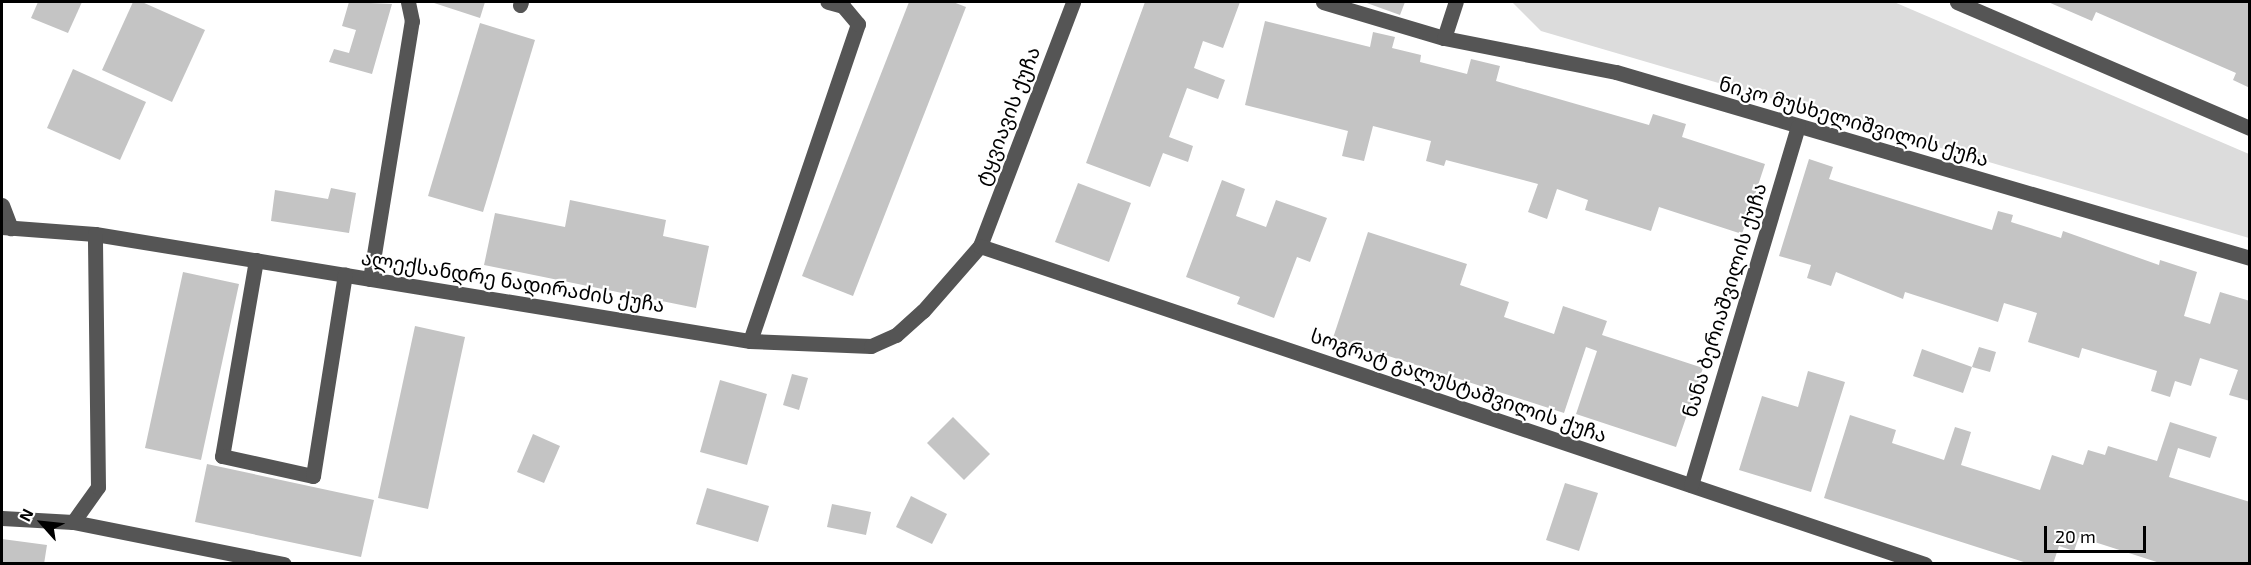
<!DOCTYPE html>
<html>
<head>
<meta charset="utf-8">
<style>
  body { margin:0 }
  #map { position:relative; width:2251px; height:565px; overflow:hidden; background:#fff; font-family:"Exo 2","Noto Sans Georgian",sans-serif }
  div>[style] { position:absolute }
  .green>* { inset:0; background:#dcdcdc }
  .building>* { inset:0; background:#c4c4c4 }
  .minor>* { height:15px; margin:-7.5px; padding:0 7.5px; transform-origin:7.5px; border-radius:7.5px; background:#555 }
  span { translate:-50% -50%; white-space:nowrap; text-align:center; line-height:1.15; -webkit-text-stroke:4.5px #fff; paint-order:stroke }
  .street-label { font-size:20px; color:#000 }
  .frame { position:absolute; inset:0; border:3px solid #000; pointer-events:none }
  .north { position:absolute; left:12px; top:493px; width:60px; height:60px; -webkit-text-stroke:4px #fff; paint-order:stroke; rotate:297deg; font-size:16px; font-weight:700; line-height:24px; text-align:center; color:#000 }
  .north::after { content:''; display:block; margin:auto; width:21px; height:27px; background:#000; clip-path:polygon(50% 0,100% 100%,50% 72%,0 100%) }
  .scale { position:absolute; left:2044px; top:526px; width:102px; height:27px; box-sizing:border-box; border:3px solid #000; border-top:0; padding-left:8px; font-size:18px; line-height:21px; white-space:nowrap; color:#000; -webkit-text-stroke:4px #fff; paint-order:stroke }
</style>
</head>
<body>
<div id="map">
  <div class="green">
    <i style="clip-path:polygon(1512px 2px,1894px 2px,2249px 154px,2249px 238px,1541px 31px)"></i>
  </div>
  <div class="building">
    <i style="clip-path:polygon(38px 2px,82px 2px,68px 33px,31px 18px)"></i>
    <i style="clip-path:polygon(133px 2px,142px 2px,205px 30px,172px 102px,102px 70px)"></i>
    <i style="clip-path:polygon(349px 2px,392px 4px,372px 74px,329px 62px,334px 49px,349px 53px,356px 30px,342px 26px)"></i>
    <i style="clip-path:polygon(431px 2px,485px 2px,480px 18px)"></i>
    <i style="clip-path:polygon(909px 2px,953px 2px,966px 7px,853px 296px,802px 276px)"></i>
    <i style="clip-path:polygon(1145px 2px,1240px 2px,1223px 48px,1203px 41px,1194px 68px,1225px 80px,1218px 99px,1187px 88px,1169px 137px,1193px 146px,1188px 162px,1163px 153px,1150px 187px,1086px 163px)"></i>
    <i style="clip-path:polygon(1364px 2px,1405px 2px,1400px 15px)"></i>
    <i style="clip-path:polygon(2048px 2px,2250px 2px,2250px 88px,2233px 80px,2236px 73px,2096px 12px,2092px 21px)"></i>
    <i style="clip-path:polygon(1265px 21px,1370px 47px,1373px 32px,1395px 37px,1392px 48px,1421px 55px,1420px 62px,1467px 74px,1471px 59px,1500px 66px,1496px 81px,1649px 125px,1653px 114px,1686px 124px,1682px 137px,1765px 164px,1742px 234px,1659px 207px,1651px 231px,1585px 210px,1588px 200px,1557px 189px,1547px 219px,1528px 212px,1538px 184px,1446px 160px,1444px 166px,1426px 161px,1431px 141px,1373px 126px,1364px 161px,1342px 156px,1348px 131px,1245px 105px)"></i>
    <i style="clip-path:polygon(480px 23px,535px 40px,483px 212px,428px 196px)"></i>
    <i style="clip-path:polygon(73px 69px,146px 102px,120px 160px,47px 128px)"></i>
    <i style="clip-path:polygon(1809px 159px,1833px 167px,1829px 179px,1992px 230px,1998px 211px,2013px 215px,2011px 222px,2061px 238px,2063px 231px,2159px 265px,2160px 260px,2197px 272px,2184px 316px,2210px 324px,2220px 292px,2250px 301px,2250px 401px,2229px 395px,2238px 370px,2200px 358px,2191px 386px,2175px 381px,2170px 397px,2151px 391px,2157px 371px,2082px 348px,2079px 358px,2028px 342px,2037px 313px,2004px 303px,1998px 322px,1905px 292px,1903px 299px,1836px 272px,1831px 286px,1807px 278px,1811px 265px,1779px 256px)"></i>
    <i style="clip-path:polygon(1222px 180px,1245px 189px,1236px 216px,1266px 227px,1276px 200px,1327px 218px,1310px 262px,1297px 257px,1274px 318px,1237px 304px,1240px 297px,1186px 277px)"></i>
    <i style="clip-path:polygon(1078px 183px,1131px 203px,1109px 262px,1055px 242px)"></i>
    <i style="clip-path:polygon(331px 188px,356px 193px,349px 233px,271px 221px,275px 190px,328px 199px)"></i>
    <i style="clip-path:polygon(570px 200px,666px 220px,663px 236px,709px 246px,696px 308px,484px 265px,495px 213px,565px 227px)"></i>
    <i style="clip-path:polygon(1368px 232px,1467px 264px,1460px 285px,1509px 302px,1504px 317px,1554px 334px,1563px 306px,1607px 321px,1602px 335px,1703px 368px,1676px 447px,1576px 414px,1597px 351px,1586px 347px,1564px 413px,1333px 338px)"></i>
    <i style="clip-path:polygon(183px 272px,239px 284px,201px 460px,145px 448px)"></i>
    <i style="clip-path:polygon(415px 326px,465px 337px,428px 509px,378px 498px)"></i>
    <i style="clip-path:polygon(1979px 347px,1996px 352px,1990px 372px,1972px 367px,1963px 393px,1913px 376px,1922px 349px,1972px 367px)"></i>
    <i style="clip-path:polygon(1808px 371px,1845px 382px,1811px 492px,1739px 470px,1762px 396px,1798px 407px)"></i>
    <i style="clip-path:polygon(792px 374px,808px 378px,799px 410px,783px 405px)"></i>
    <i style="clip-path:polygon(720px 380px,767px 394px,747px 465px,700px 452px)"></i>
    <i style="clip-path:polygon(1850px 415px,1896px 430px,1892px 443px,1944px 460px,1955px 427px,1971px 432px,1961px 465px,2040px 490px,2052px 455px,2083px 465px,2088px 450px,2105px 455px,2108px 446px,2157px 461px,2170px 422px,2217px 437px,2210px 458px,2178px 448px,2169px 477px,2250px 502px,2250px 564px,2163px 564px,2079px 537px,2074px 551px,2059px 546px,2053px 564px,2030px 564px,1824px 498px)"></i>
    <i style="clip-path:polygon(953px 417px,990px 454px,964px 480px,927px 443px)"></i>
    <i style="clip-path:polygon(533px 434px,560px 446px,544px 483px,517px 472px)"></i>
    <i style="clip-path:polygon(207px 464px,374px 500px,361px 557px,195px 522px)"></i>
    <i style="clip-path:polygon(1565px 483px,1598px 493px,1579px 551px,1546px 540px)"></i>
    <i style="clip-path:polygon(707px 488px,769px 506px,758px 542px,696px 524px)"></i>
    <i style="clip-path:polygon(911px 496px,947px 514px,932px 544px,896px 527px)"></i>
    <i style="clip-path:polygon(832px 504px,871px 512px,866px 535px,827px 527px)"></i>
    <i style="clip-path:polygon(2px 539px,47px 545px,44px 564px,2px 564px)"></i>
  </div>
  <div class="minor">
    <i style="left:1323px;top:2px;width:126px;rotate:16.6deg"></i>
    <i style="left:1444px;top:38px;width:175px;rotate:11.2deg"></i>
    <i style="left:1616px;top:72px;width:661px;rotate:16.35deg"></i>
    <i style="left:1957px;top:2px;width:319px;rotate:23.3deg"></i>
    <i style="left:520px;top:5px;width:3px;rotate:-72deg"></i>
    <i style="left:1444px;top:38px;width:38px;rotate:-72deg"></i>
    <i style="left:2px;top:205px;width:25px;rotate:69deg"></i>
    <i style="left:2px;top:227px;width:93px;rotate:4.3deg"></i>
    <i style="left:95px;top:234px;width:664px;rotate:9.28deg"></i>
    <i style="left:750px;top:341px;width:121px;rotate:2.4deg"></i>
    <i style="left:871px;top:346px;width:27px;rotate:-24deg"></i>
    <i style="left:896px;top:335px;width:36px;rotate:-42deg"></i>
    <i style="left:923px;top:311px;width:86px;rotate:-48.8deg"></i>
    <i style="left:980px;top:246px;width:261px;rotate:-69.1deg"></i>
    <i style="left:980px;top:246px;width:997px;rotate:18.6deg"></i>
    <i style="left:256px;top:260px;width:199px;rotate:99.8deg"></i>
    <i style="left:222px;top:456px;width:93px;rotate:12.4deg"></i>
    <i style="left:313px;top:476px;width:204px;rotate:-81deg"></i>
    <i style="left:370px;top:279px;width:261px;rotate:-80.8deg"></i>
    <i style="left:412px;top:21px;width:19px;rotate:-102deg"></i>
    <i style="left:750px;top:341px;width:335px;rotate:-71.2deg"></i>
    <i style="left:858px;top:24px;width:23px;rotate:-130deg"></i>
    <i style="left:843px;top:6px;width:16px;rotate:-165deg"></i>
    <i style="left:1691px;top:485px;width:374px;rotate:-73.4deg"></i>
    <i style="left:2px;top:518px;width:71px;rotate:3.2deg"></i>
    <i style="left:73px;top:522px;width:43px;rotate:-54.5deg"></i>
    <i style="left:98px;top:487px;width:253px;rotate:-90.7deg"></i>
    <i style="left:73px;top:522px;width:215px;rotate:11.3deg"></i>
  </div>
  <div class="street-label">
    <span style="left:1007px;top:116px;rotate:-69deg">ტყვიავის ქუჩა</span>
    <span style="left:1854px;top:121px;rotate:16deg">ნიკო მუსხელიშვილის ქუჩა</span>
    <span style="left:513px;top:281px;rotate:9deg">ალექსანდრე ნადირაძის ქუჩა</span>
    <span style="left:1724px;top:300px;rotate:-73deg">ნანა ბერიაშვილის ქუჩა</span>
    <span style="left:1459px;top:385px;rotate:19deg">სოგრატ გალუსტაშვილის ქუჩა</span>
  </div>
  <div class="frame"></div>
  <div class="north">N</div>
  <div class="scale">20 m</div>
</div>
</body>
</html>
